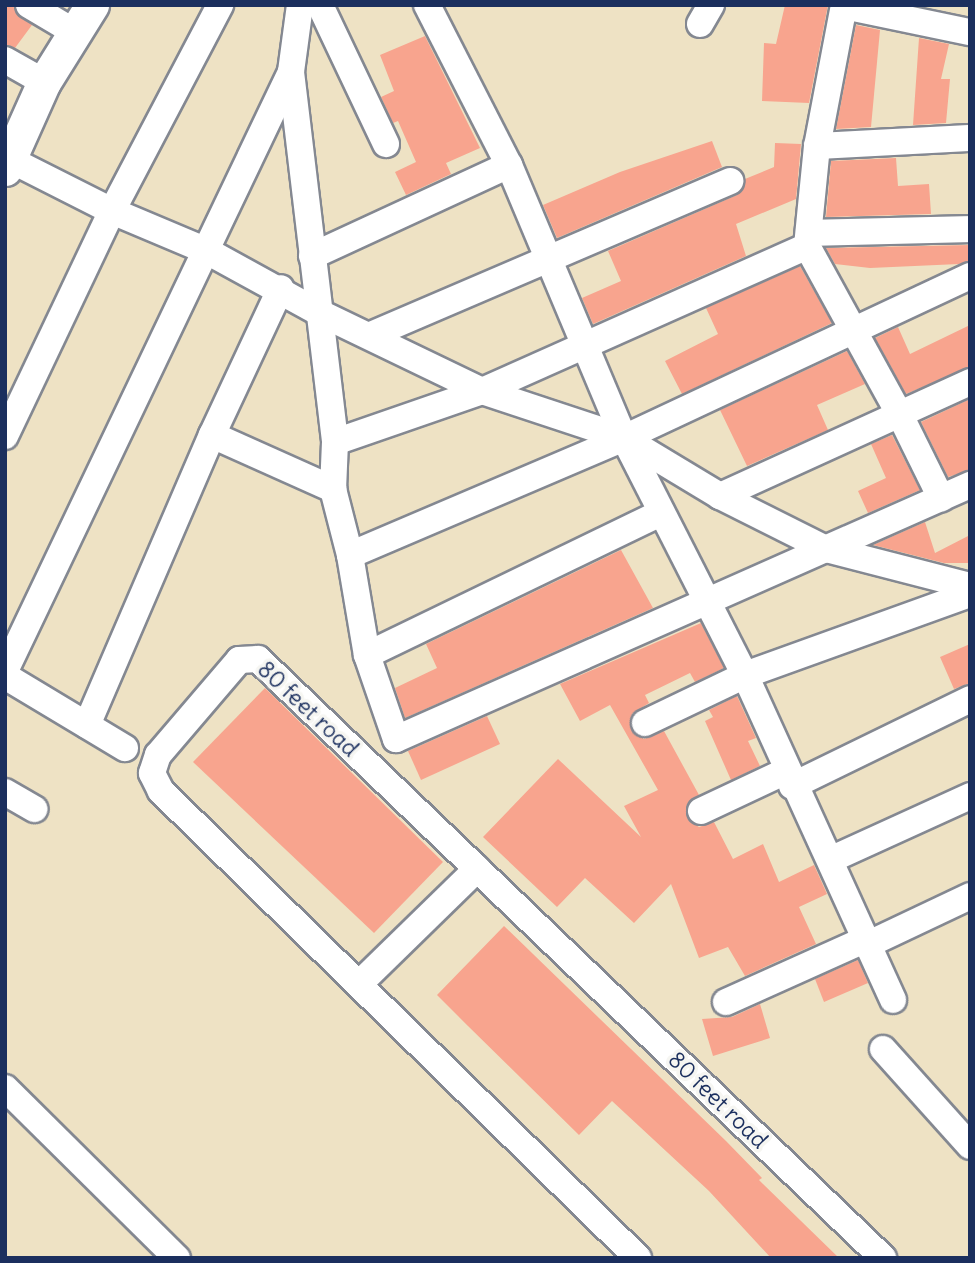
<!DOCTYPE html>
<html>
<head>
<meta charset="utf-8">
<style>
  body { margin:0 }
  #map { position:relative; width:975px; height:1263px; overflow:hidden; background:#eee2c4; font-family:Delius,sans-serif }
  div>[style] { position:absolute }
  .building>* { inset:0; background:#f8a48e }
  .roads { filter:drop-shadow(2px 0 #848891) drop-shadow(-2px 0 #848891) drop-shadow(0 2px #848891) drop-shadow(0 -2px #848891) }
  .minor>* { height:26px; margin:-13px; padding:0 13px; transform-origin:13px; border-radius:13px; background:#fff }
  .tertiary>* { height:33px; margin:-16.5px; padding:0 16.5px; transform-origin:16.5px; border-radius:16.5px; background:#fff }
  span { translate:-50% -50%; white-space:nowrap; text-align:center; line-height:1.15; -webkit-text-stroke:7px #f6f6f2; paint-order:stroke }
  .street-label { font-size:23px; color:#1b2f5e }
  .frame { position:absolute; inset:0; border:7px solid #1b2f5e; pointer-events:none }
</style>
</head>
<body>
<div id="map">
  <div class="building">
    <i style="clip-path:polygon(5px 5px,13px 5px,16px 13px,32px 25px,15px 48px,5px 44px)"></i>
    <i style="clip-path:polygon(785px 5px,828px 5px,809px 103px,762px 101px,764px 43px,776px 44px)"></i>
    <i style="clip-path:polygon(856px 25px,880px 30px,871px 127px,836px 129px)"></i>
    <i style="clip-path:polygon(425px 36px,480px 148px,446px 163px,451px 174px,406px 195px,395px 172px,416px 162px,398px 121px,393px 123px,381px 97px,394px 91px,380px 55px)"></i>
    <i style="clip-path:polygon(919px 38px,949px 44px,941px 79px,950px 79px,946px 123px,913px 125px)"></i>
    <i style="clip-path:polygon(712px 141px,722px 167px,557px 238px,543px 205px,620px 172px)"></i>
    <i style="clip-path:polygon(775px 143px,801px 144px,796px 199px,736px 224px,746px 256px,593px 324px,582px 298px,621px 281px,608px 251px,737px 195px,745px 179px,774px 167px)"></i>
    <i style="clip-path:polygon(896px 158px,898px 186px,929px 184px,931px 214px,826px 217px,831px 161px)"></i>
    <i style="clip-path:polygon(970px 245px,970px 261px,959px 264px,870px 268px,835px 264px,826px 248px)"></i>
    <i style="clip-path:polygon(800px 266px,832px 323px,682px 394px,665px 361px,718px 334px,706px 308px)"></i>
    <i style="clip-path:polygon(970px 325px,970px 367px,906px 394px,875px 338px,898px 327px,910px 354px)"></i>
    <i style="clip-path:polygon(847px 351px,865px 384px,817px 405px,828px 430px,747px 466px,720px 410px)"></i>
    <i style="clip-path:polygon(970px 399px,970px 470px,948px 477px,921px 422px)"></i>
    <i style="clip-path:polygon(892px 435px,920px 490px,868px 513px,858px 491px,886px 478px,871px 444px)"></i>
    <i style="clip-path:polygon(925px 522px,935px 553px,970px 535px,970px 563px,944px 563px,873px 545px)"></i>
    <i style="clip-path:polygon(621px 550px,653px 608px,405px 718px,395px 688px,437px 668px,426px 644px)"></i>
    <i style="clip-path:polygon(701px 623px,724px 668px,695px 682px,690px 673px,645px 695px,649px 703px,632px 714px,631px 729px,644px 739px,664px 731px,699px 795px,688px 803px,687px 818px,699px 827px,714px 822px,733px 859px,763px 844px,779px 882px,814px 865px,827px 894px,799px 907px,816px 944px,745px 976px,728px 947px,699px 958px,671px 884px,634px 923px,585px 878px,557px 907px,483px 837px,558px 759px,641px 837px,624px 806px,658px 790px,610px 705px,580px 721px,560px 684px)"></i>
    <i style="clip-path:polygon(970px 644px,970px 683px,954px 689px,940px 657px)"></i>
    <i style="clip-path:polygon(265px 688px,443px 862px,374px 933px,193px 762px)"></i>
    <i style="clip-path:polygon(737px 696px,756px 738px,748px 741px,760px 766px,731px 780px,705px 721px,713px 717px,709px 710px)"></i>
    <i style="clip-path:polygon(487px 716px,500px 744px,421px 780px,408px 751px)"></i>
    <i style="clip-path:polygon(504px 926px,726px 1141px,762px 1178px,759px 1180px,839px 1258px,771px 1258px,709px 1191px,612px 1101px,579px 1135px,468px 1026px,437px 995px)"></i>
    <i style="clip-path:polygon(858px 960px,868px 983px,824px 1002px,815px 979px)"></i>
    <i style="clip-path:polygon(760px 1004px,770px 1038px,713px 1056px,702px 1019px,732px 1017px)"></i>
  </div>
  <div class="roads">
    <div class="minor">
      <i style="left:29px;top:5px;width:55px;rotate:30.8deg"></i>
      <i style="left:300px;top:5px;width:68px;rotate:97.7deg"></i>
      <i style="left:291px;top:72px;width:373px;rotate:83.2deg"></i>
      <i style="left:335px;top:442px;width:47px;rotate:92.4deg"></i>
      <i style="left:333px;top:489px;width:68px;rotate:75.6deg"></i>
      <i style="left:350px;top:555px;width:101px;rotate:80.4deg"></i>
      <i style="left:367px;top:655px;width:89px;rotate:71deg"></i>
      <i style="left:396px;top:739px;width:628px;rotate:-23.87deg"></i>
      <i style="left:320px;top:5px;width:154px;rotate:64.6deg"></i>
      <i style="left:427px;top:5px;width:180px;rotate:62.9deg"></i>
      <i style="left:509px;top:165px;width:296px;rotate:67.2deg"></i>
      <i style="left:624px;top:438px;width:266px;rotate:63deg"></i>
      <i style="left:745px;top:675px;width:357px;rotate:65.5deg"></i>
      <i style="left:844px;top:5px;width:144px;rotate:100.8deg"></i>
      <i style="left:817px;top:146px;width:100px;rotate:95.7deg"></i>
      <i style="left:807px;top:246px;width:193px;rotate:61.2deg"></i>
      <i style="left:900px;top:415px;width:93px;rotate:63.7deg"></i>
      <i style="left:844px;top:6px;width:129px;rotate:11.7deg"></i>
      <i style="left:700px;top:24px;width:22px;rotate:-60deg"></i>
      <i style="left:5px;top:60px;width:45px;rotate:29.4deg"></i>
      <i style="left:817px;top:146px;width:153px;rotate:-3deg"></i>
      <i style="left:5px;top:157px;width:120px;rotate:26.8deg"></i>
      <i style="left:112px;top:211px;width:103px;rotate:22.8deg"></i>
      <i style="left:207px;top:251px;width:127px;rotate:28.8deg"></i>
      <i style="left:318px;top:312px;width:182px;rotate:25.7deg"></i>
      <i style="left:482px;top:391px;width:150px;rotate:18.3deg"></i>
      <i style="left:624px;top:438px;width:112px;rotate:31.1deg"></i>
      <i style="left:720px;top:496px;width:119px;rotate:26.6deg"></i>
      <i style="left:826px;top:549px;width:149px;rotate:14.4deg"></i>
      <i style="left:809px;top:233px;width:161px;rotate:-1.4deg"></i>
      <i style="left:312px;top:256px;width:217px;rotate:-24.8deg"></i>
      <i style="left:371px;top:335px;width:391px;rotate:-23.2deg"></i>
      <i style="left:212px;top:435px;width:133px;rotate:24.1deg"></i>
      <i style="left:5px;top:436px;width:249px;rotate:-64.6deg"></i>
      <i style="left:112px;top:211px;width:233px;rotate:-62.3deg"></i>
      <i style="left:335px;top:442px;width:156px;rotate:-19.1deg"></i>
      <i style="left:482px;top:391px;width:356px;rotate:-24deg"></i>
      <i style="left:720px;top:496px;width:275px;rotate:-24.5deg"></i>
      <i style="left:350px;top:555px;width:298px;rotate:-23.1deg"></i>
      <i style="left:624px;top:438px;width:382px;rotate:-25.1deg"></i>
      <i style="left:367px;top:655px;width:324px;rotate:-25.8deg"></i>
      <i style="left:5px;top:671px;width:664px;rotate:-64.48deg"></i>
      <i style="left:5px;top:676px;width:140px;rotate:31deg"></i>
      <i style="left:645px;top:723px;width:111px;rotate:-25.6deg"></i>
      <i style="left:745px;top:675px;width:239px;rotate:-19.8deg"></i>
      <i style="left:87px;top:725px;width:316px;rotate:-66.7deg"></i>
      <i style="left:212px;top:435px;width:162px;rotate:-64.9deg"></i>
      <i style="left:792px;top:786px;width:198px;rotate:-26deg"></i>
      <i style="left:5px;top:792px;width:34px;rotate:30deg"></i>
      <i style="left:701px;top:811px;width:94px;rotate:-25.2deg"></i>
      <i style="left:832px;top:859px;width:152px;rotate:-24.5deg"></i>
      <i style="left:869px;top:944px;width:112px;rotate:-25.4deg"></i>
      <i style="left:359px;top:984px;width:165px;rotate:-44.3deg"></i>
      <i style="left:726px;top:1002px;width:154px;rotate:-24.2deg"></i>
      <i style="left:883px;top:1049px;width:130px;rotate:48.1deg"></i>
      <i style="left:5px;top:1088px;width:242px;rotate:44.7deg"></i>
      <i style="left:638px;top:1258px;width:668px;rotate:-135.61deg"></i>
      <i style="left:161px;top:791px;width:20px;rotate:-117deg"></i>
      <i style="left:152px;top:773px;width:19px;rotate:-72deg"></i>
      <i style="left:158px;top:755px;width:125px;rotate:-49.5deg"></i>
      <i style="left:239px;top:660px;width:19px;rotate:-3deg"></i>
      <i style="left:258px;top:659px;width:866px;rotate:43.78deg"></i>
    </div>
    <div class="tertiary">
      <i style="left:5px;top:169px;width:95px;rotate:-65.9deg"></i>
      <i style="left:44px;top:82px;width:91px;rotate:-58.1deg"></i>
    </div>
  </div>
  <div class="street-label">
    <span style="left:308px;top:709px;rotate:43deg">80 feet road</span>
    <span style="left:718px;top:1100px;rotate:44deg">80 feet road</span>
  </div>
  <div class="frame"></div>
</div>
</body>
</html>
